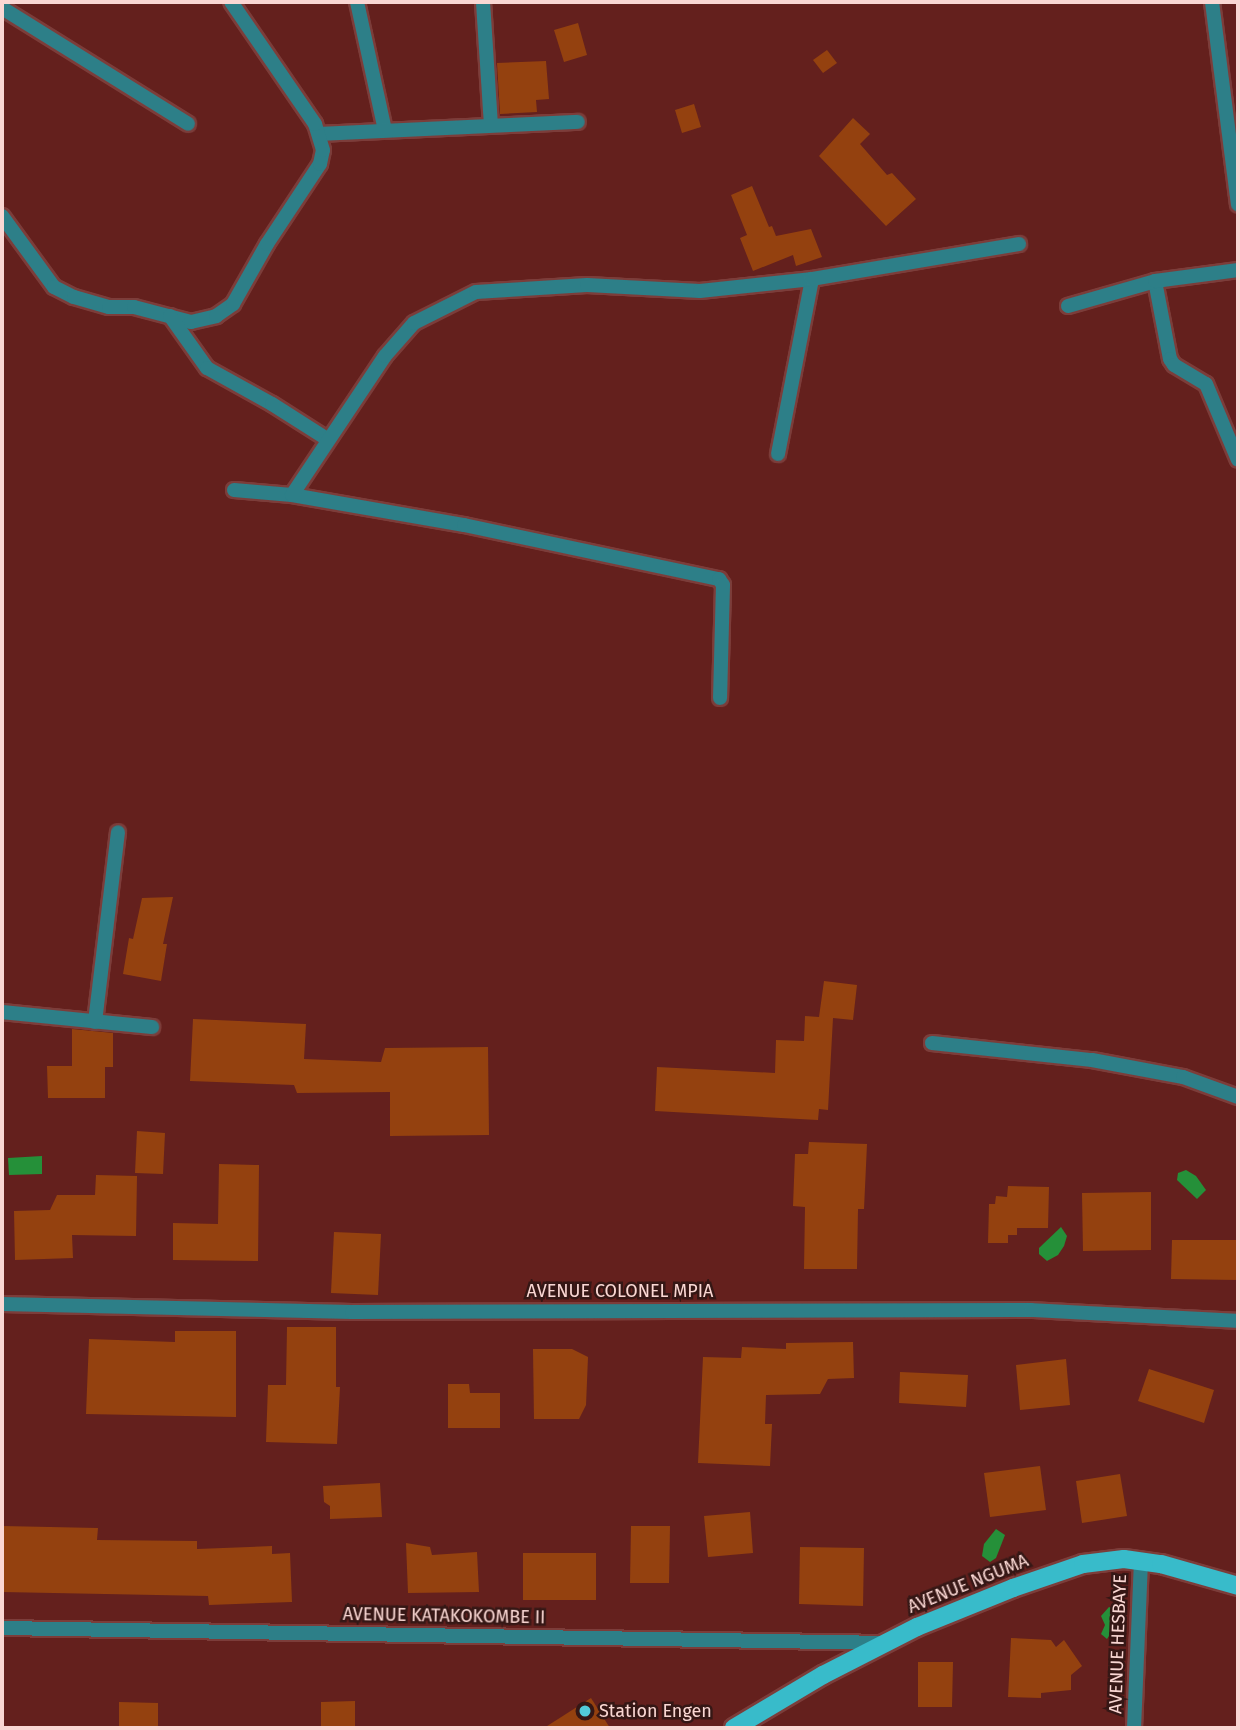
<!DOCTYPE html>
<html>
<head>
<meta charset="utf-8">
<style>
  body { margin:0 }
  #map { position:relative; width:1240px; height:1730px; overflow:hidden; background:#64201d; font-family:"Fira Sans",sans-serif }
  div>[style] { position:absolute }
  .water>* { inset:0; background:#259039 }
  .building>* { inset:0; background:#94410f }
  .roads { filter:drop-shadow(2px 0 #7c3d3a) drop-shadow(-2px 0 #7c3d3a) drop-shadow(0 2px #7c3d3a) drop-shadow(0 -2px #7c3d3a) }
  .street>* { height:14px; margin:-7px; padding:0 7px; transform-origin:7px; border-radius:7px; background:#2d7f88 }
  .primary>* { height:18px; margin:-9px; padding:0 9px; transform-origin:9px; border-radius:9px; background:#38bbca }
  .dots>* { width:19px; height:19px; translate:-50% -50%; box-sizing:border-box; border:4px solid #351715; border-radius:50% }
  span { translate:-50% -50%; white-space:nowrap; text-align:center; line-height:1.15; -webkit-text-stroke:5px #351715; paint-order:stroke }
  .street-label { font-size:18px; color:#fad7d3 }
  .poi-label { font-size:18px; color:#fad7d3 }
  .left { translate:0 -50%; text-align:left }
  .frame { position:absolute; inset:0; border:4px solid #fad7d3; pointer-events:none }
</style>
</head>
<body>
<div id="map">
  <div class="water">
    <i style="clip-path:polygon(42px 1156px,42px 1174px,9px 1175px,8px 1158px)"></i>
    <i style="clip-path:polygon(1186px 1170px,1196px 1176px,1206px 1190px,1197px 1199px,1177px 1180px,1178px 1173px)"></i>
    <i style="clip-path:polygon(1061px 1227px,1067px 1236px,1064px 1246px,1058px 1255px,1047px 1261px,1039px 1254px,1039px 1248px)"></i>
    <i style="clip-path:polygon(996px 1529px,1005px 1535px,996px 1558px,990px 1562px,982px 1556px,984px 1544px)"></i>
    <i style="clip-path:polygon(1109px 1607px,1114px 1609px,1115px 1627px,1107px 1639px,1101px 1634px,1105px 1625px,1101px 1616px)"></i>
  </div>
  <div class="building">
    <i style="clip-path:polygon(578px 23px,587px 55px,564px 62px,554px 30px)"></i>
    <i style="clip-path:polygon(827px 50px,837px 63px,823px 73px,813px 60px)"></i>
    <i style="clip-path:polygon(546px 61px,549px 99px,536px 100px,537px 112px,500px 114px,497px 63px)"></i>
    <i style="clip-path:polygon(694px 104px,701px 127px,682px 133px,675px 110px)"></i>
    <i style="clip-path:polygon(853px 118px,870px 134px,860px 144px,887px 175px,892px 173px,916px 199px,886px 226px,819px 156px)"></i>
    <i style="clip-path:polygon(752px 186px,769px 227px,772px 226px,776px 236px,811px 229px,822px 257px,796px 266px,793px 255px,753px 271px,740px 238px,747px 235px,731px 195px)"></i>
    <i style="clip-path:polygon(173px 897px,163px 944px,167px 944px,161px 981px,123px 974px,129px 938px,133px 939px,142px 898px)"></i>
    <i style="clip-path:polygon(824px 981px,857px 985px,853px 1020px,833px 1018px,828px 1110px,819px 1109px,818px 1120px,655px 1111px,657px 1067px,775px 1073px,776px 1040px,804px 1041px,805px 1016px,819px 1017px)"></i>
    <i style="clip-path:polygon(193px 1019px,306px 1024px,304px 1059px,381px 1062px,385px 1048px,488px 1047px,489px 1135px,390px 1136px,390px 1092px,297px 1093px,294px 1085px,190px 1081px)"></i>
    <i style="clip-path:polygon(72px 1029px,113px 1033px,113px 1067px,105px 1067px,105px 1098px,48px 1098px,47px 1066px,72px 1066px)"></i>
    <i style="clip-path:polygon(137px 1131px,165px 1133px,163px 1174px,135px 1173px)"></i>
    <i style="clip-path:polygon(809px 1142px,867px 1144px,864px 1209px,858px 1209px,857px 1269px,804px 1269px,805px 1207px,793px 1206px,795px 1154px,808px 1154px)"></i>
    <i style="clip-path:polygon(219px 1164px,259px 1165px,258px 1261px,173px 1260px,173px 1223px,218px 1224px)"></i>
    <i style="clip-path:polygon(96px 1175px,137px 1176px,136px 1236px,72px 1235px,73px 1258px,15px 1260px,14px 1211px,50px 1210px,57px 1195px,95px 1195px)"></i>
    <i style="clip-path:polygon(1008px 1186px,1049px 1187px,1048px 1228px,1017px 1228px,1017px 1235px,1008px 1235px,1008px 1243px,988px 1243px,989px 1204px,995px 1204px,996px 1196px,1007px 1197px)"></i>
    <i style="clip-path:polygon(1151px 1192px,1151px 1250px,1083px 1251px,1082px 1193px)"></i>
    <i style="clip-path:polygon(334px 1232px,381px 1234px,378px 1295px,331px 1293px)"></i>
    <i style="clip-path:polygon(1172px 1240px,1238px 1240px,1238px 1280px,1171px 1279px)"></i>
    <i style="clip-path:polygon(287px 1327px,336px 1327px,336px 1387px,340px 1387px,337px 1444px,266px 1442px,268px 1385px,286px 1385px)"></i>
    <i style="clip-path:polygon(175px 1331px,236px 1331px,236px 1417px,86px 1414px,89px 1339px,175px 1342px)"></i>
    <i style="clip-path:polygon(853px 1342px,854px 1378px,828px 1379px,820px 1394px,766px 1395px,765px 1424px,772px 1424px,770px 1466px,698px 1463px,703px 1357px,741px 1358px,742px 1347px,786px 1349px,786px 1343px)"></i>
    <i style="clip-path:polygon(533px 1349px,572px 1349px,588px 1357px,586px 1405px,579px 1419px,534px 1419px)"></i>
    <i style="clip-path:polygon(1066px 1359px,1070px 1405px,1020px 1410px,1016px 1365px)"></i>
    <i style="clip-path:polygon(1149px 1369px,1214px 1390px,1204px 1423px,1138px 1401px)"></i>
    <i style="clip-path:polygon(900px 1372px,968px 1375px,966px 1407px,899px 1403px)"></i>
    <i style="clip-path:polygon(448px 1384px,469px 1384px,470px 1393px,500px 1393px,500px 1428px,448px 1428px)"></i>
    <i style="clip-path:polygon(1040px 1466px,1046px 1510px,990px 1517px,984px 1473px)"></i>
    <i style="clip-path:polygon(1120px 1474px,1127px 1516px,1082px 1523px,1076px 1481px)"></i>
    <i style="clip-path:polygon(380px 1483px,382px 1517px,330px 1519px,330px 1506px,324px 1502px,323px 1486px)"></i>
    <i style="clip-path:polygon(750px 1512px,753px 1553px,708px 1557px,704px 1516px)"></i>
    <i style="clip-path:polygon(2px 1526px,98px 1528px,97px 1540px,197px 1541px,197px 1549px,272px 1546px,272px 1554px,290px 1553px,292px 1602px,209px 1605px,208px 1596px,2px 1592px)"></i>
    <i style="clip-path:polygon(631px 1526px,670px 1526px,669px 1583px,630px 1583px)"></i>
    <i style="clip-path:polygon(406px 1543px,430px 1547px,432px 1555px,477px 1552px,479px 1592px,408px 1593px)"></i>
    <i style="clip-path:polygon(800px 1547px,864px 1548px,863px 1606px,799px 1604px)"></i>
    <i style="clip-path:polygon(523px 1553px,596px 1553px,596px 1600px,523px 1600px)"></i>
    <i style="clip-path:polygon(1011px 1638px,1051px 1640px,1056px 1647px,1064px 1640px,1082px 1666px,1071px 1675px,1071px 1690px,1041px 1693px,1041px 1698px,1008px 1697px)"></i>
    <i style="clip-path:polygon(918px 1662px,953px 1662px,952px 1707px,918px 1707px)"></i>
    <i style="clip-path:polygon(591px 1698px,610px 1728px,544px 1728px)"></i>
    <i style="clip-path:polygon(355px 1701px,355px 1728px,321px 1728px,321px 1702px)"></i>
    <i style="clip-path:polygon(119px 1702px,158px 1703px,158px 1728px,119px 1728px)"></i>
  </div>
  <div class="roads">
    <div class="street">
      <i style="left:357px;top:2px;width:131px;rotate:77.7deg"></i>
      <i style="left:483px;top:2px;width:123px;rotate:86.3deg"></i>
      <i style="left:1212px;top:2px;width:204px;rotate:82.7deg"></i>
      <i style="left:2px;top:8px;width:219px;rotate:31.9deg"></i>
      <i style="left:320px;top:134px;width:258px;rotate:-2.7deg"></i>
      <i style="left:2px;top:216px;width:88px;rotate:53.8deg"></i>
      <i style="left:54px;top:287px;width:22px;rotate:27deg"></i>
      <i style="left:74px;top:297px;width:36px;rotate:16deg"></i>
      <i style="left:109px;top:307px;width:25px"></i>
      <i style="left:134px;top:307px;width:59px;rotate:14.7deg"></i>
      <i style="left:191px;top:322px;width:26px;rotate:-13deg"></i>
      <i style="left:216px;top:316px;width:21px;rotate:-35deg"></i>
      <i style="left:233px;top:304px;width:69px;rotate:-60.5deg"></i>
      <i style="left:267px;top:244px;width:96px;rotate:-56.5deg"></i>
      <i style="left:320px;top:164px;width:14px;rotate:-78deg"></i>
      <i style="left:323px;top:150px;width:27px;rotate:-107deg"></i>
      <i style="left:315px;top:124px;width:148px;rotate:-124.5deg"></i>
      <i style="left:1155px;top:281px;width:79px;rotate:79.1deg"></i>
      <i style="left:1170px;top:359px;width:7px;rotate:56deg"></i>
      <i style="left:1174px;top:365px;width:37px;rotate:31deg"></i>
      <i style="left:1206px;top:384px;width:82px;rotate:67.2deg"></i>
      <i style="left:1068px;top:306px;width:91px;rotate:-16deg"></i>
      <i style="left:1155px;top:281px;width:84px;rotate:-7.5deg"></i>
      <i style="left:170px;top:316px;width:64px;rotate:54.6deg"></i>
      <i style="left:207px;top:368px;width:74px;rotate:29deg"></i>
      <i style="left:272px;top:404px;width:65px;rotate:32.5deg"></i>
      <i style="left:778px;top:454px;width:178px;rotate:-79deg"></i>
      <i style="left:234px;top:490px;width:58px;rotate:4.9deg"></i>
      <i style="left:292px;top:495px;width:175px;rotate:9.9deg"></i>
      <i style="left:464px;top:525px;width:261px;rotate:12deg"></i>
      <i style="left:719px;top:579px;width:7px;rotate:56deg"></i>
      <i style="left:723px;top:585px;width:113px;rotate:91.5deg"></i>
      <i style="left:292px;top:495px;width:167px;rotate:-56.2deg"></i>
      <i style="left:385px;top:356px;width:44px;rotate:-48.7deg"></i>
      <i style="left:414px;top:323px;width:69px;rotate:-26.6deg"></i>
      <i style="left:476px;top:292px;width:111px;rotate:-3.6deg"></i>
      <i style="left:587px;top:285px;width:113px;rotate:3deg"></i>
      <i style="left:700px;top:291px;width:113px;rotate:-6.1deg"></i>
      <i style="left:812px;top:279px;width:210px;rotate:-9.6deg"></i>
      <i style="left:2px;top:1012px;width:151px;rotate:5.7deg"></i>
      <i style="left:95px;top:1022px;width:191px;rotate:-83.1deg"></i>
      <i style="left:932px;top:1043px;width:161px;rotate:6.1deg"></i>
      <i style="left:1092px;top:1060px;width:93px;rotate:10.6deg"></i>
      <i style="left:1183px;top:1077px;width:59px;rotate:20deg"></i>
      <i style="left:2px;top:1304px;width:350px;rotate:1.3deg"></i>
      <i style="left:352px;top:1312px;width:679px;rotate:-0.17deg"></i>
      <i style="left:1031px;top:1310px;width:207px;rotate:3deg"></i>
      <i style="left:2px;top:1628px;width:884px;rotate:0.97deg"></i>
      <i style="left:1134px;top:1728px;width:167px;rotate:-87.6deg"></i>
    </div>
    <div class="primary">
      <i style="left:734px;top:1728px;width:104px;rotate:-30.8deg"></i>
      <i style="left:823px;top:1675px;width:106px;rotate:-27.1deg"></i>
      <i style="left:917px;top:1627px;width:104px;rotate:-22.1deg"></i>
      <i style="left:1013px;top:1588px;width:74px;rotate:-18.9deg"></i>
      <i style="left:1083px;top:1564px;width:41px;rotate:-7deg"></i>
      <i style="left:1124px;top:1559px;width:37px;rotate:8deg"></i>
      <i style="left:1161px;top:1564px;width:80px;rotate:15.9deg"></i>
    </div>
  </div>
  <div class="dots">
    <i style="left:585px;top:1711px;background:#52cbd9"></i>
  </div>
  <div class="street-label">
    <span style="left:620px;top:1291px">AVENUE COLONEL MPIA</span>
    <span style="left:968px;top:1584px;rotate:-22deg">AVENUE NGUMA</span>
    <span style="left:444px;top:1616px;rotate:1deg">AVENUE KATAKOKOMBE II</span>
    <span style="left:1118px;top:1644px;rotate:-88deg">AVENUE HESBAYE</span>
  </div>
  <div class="poi-label">
    <span class="left" style="left:599px;top:1711px">Station Engen</span>
  </div>
  <div class="frame"></div>
</div>
</body>
</html>
